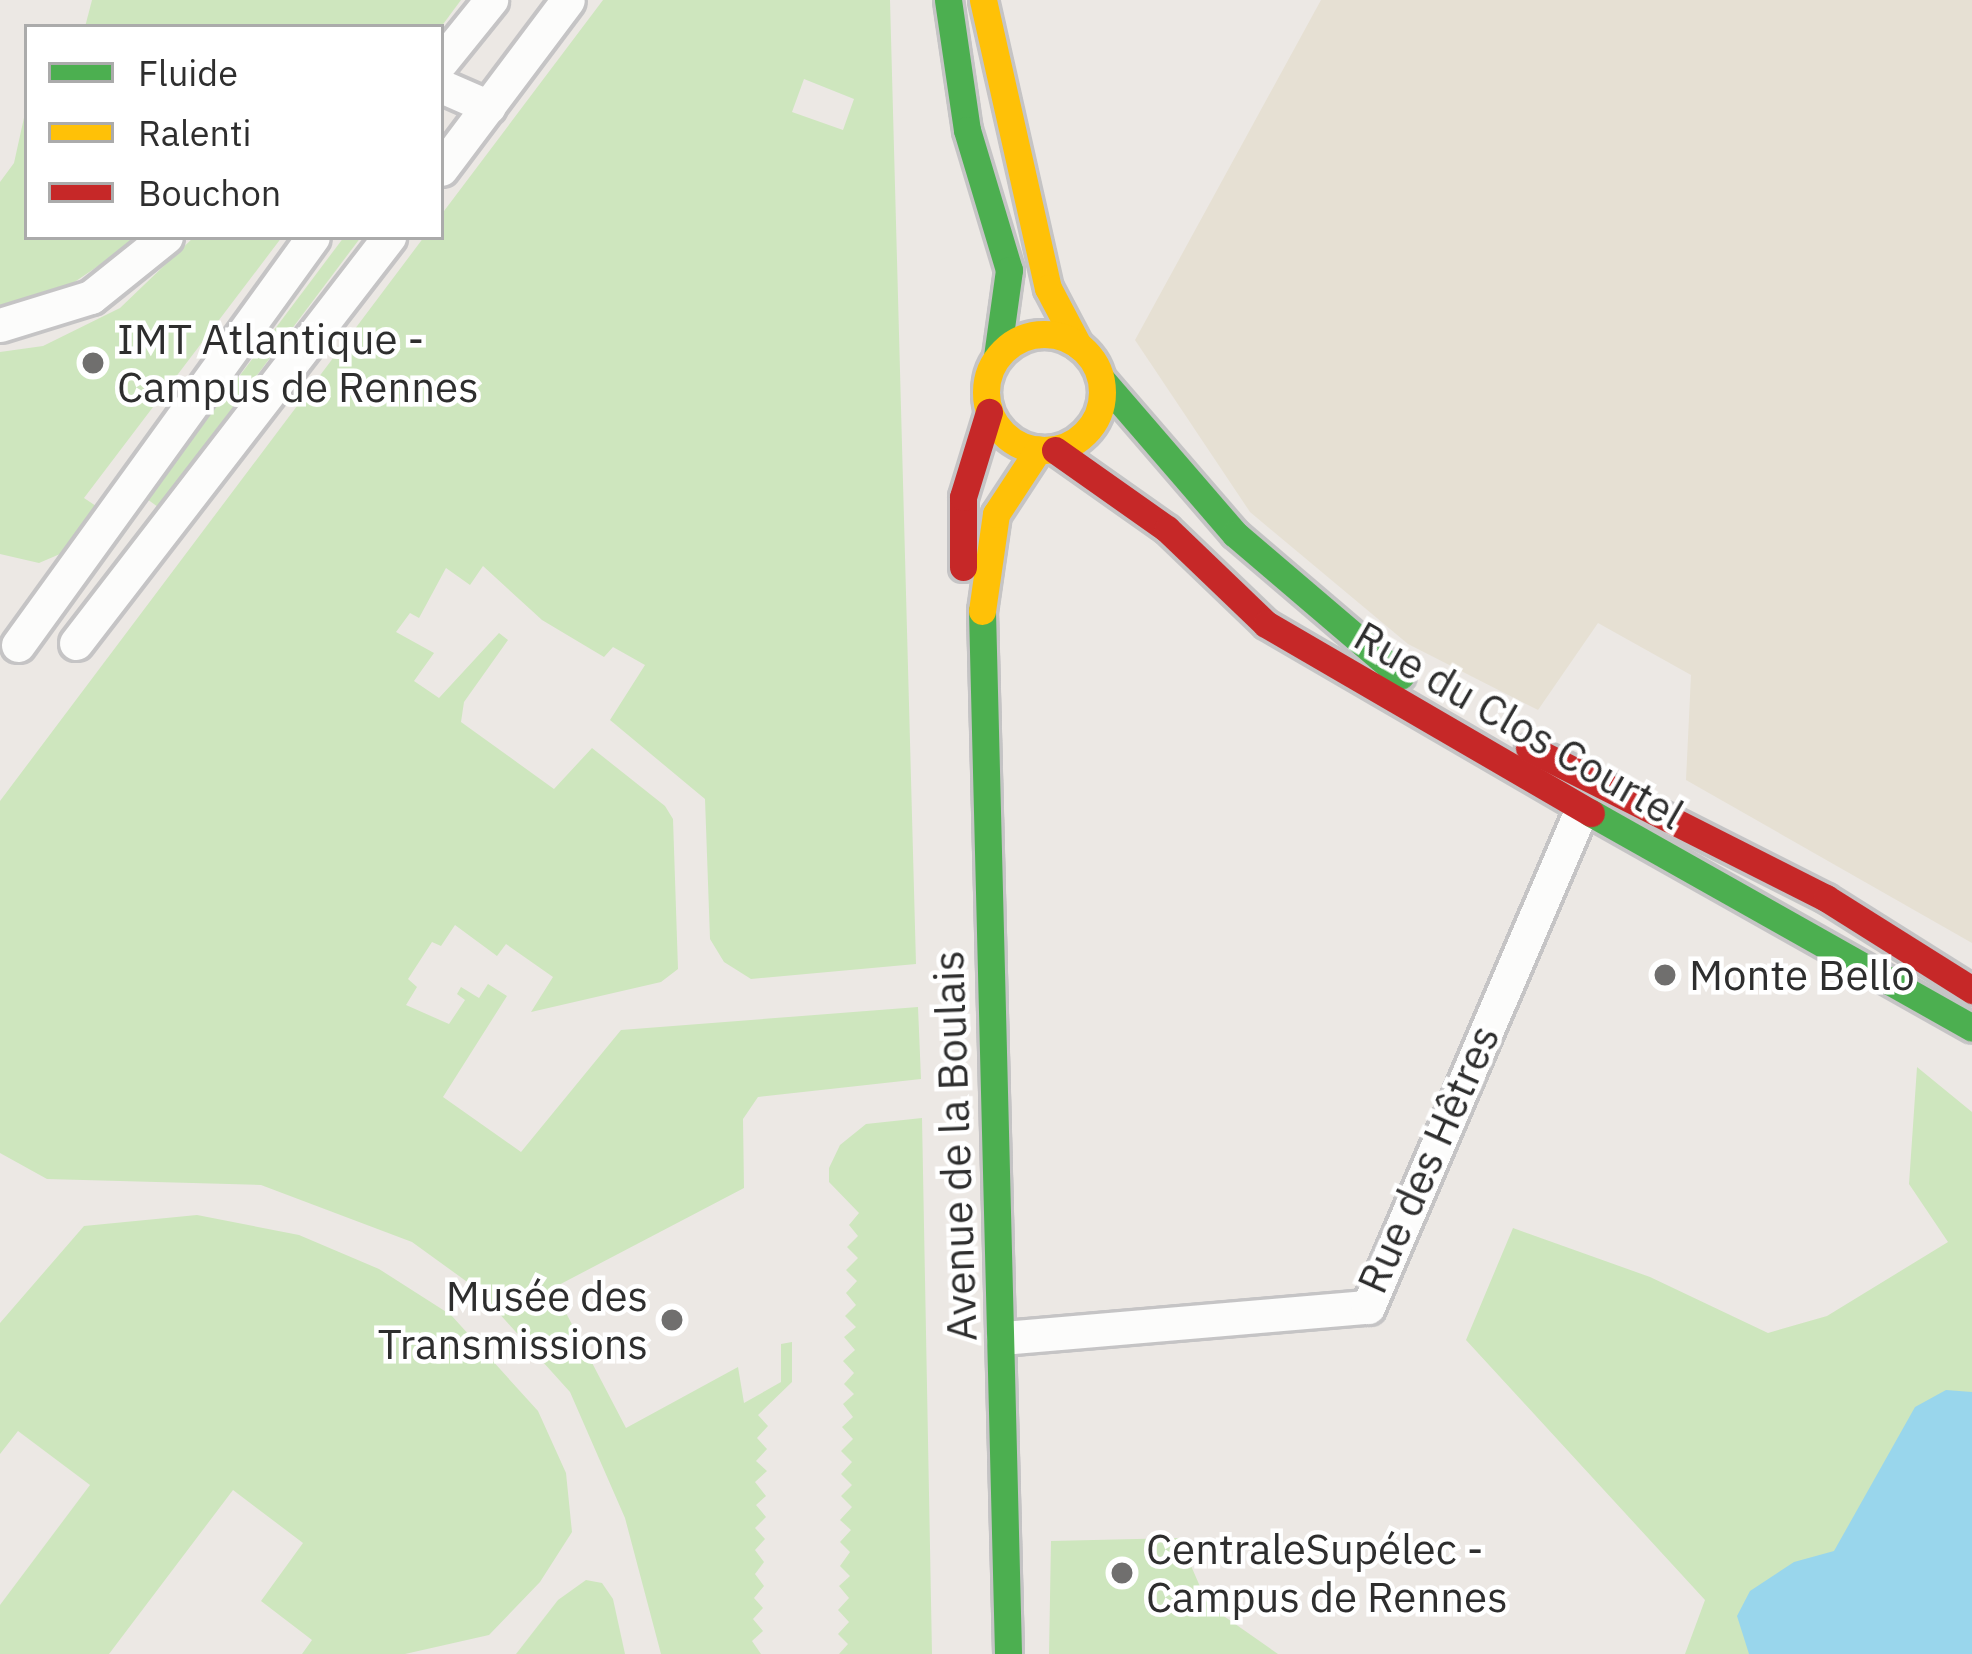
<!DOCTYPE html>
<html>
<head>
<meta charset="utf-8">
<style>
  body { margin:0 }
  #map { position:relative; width:1972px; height:1654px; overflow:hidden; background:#ece8e4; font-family:"IBM Plex Sans",sans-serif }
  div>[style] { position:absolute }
  .education>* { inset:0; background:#e6e0d3 }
  .green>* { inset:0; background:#cee6be }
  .water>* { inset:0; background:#99d6ec }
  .roads { filter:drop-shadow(3px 0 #c5c4c5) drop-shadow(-3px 0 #c5c4c5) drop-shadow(0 3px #c5c4c5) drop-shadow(0 -3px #c5c4c5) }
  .street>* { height:33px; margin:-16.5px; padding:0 16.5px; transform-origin:16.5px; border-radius:16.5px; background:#fcfcfb }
  .fast>* { height:27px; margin:-13.5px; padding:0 13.5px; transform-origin:13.5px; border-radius:13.5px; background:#4caf50 }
  .slow>* { height:27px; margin:-13.5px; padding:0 13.5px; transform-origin:13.5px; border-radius:13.5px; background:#ffc107 }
  .slow>.ring { margin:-13.5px; padding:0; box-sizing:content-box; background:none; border:27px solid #ffc107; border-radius:50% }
  .jam>* { height:27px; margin:-13.5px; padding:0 13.5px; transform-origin:13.5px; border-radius:13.5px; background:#c62828 }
  .dots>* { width:33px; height:33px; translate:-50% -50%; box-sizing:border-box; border:6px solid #fff; border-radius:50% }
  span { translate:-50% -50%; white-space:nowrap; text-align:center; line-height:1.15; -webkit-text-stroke:9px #fff; paint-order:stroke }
  .poi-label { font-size:42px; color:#2e2e2e }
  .left { translate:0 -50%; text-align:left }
  .right { translate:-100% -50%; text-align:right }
  .street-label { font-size:42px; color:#2e2e2e }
  .legend { position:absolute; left:24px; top:24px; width:420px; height:216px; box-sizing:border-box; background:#fff; border:3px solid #ababab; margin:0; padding:15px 21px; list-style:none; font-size:36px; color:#2e2e2e }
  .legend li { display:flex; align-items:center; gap:24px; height:60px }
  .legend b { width:60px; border:3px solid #ababab }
</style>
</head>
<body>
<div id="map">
  <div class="education">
    <i style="clip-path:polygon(1321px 0,1972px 0,1972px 943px,1686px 780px,1691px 675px,1598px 623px,1538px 710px,1408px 644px,1250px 512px,1135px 340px)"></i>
  </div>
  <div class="green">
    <i style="clip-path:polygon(92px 0,461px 0,441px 27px,85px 27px)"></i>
    <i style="clip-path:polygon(evenodd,603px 0,890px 0,916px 964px,751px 979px,724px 962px,710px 939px,705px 799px,610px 720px,645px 665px,613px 647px,604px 657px,542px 620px,483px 566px,470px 585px,446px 568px,419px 618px,410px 613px,396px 632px,434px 653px,414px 681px,439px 698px,499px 633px,508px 640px,464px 702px,461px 722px,554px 789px,592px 748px,665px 806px,673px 819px,678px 969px,661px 982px,531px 1012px,553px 977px,506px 944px,497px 956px,455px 925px,441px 946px,432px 942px,408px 979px,417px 987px,406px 1005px,449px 1024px,465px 1000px,457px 994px,461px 987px,479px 998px,488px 984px,507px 996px,443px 1097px,521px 1152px,621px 1030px,918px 1007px,921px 1079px,758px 1097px,743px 1119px,744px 1188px,553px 1288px,626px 1428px,738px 1367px,744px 1403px,781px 1382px,781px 1344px,792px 1342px,792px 1382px,758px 1415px,768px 1426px,757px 1438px,767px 1449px,756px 1461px,767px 1471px,755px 1482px,766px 1496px,756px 1505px,766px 1517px,755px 1528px,765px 1539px,755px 1550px,764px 1562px,755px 1574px,764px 1586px,754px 1598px,763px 1608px,753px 1619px,763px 1631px,752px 1641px,761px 1654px,661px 1654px,625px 1518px,570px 1392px,477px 1289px,412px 1242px,261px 1185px,47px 1179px,0 1153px,0 801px,424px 237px,441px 237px,441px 215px,603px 0,804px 79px,854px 99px,843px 130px,792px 112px,804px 79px)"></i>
    <i style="clip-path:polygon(27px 104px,27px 237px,141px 237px,45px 302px,0 308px,0 182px,14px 163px)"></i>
    <i style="clip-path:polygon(194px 237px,282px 237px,84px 498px,99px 508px,67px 551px,39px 563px,0 554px,0 352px,43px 346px,120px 308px)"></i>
    <i style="clip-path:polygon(344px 237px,361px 237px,158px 507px,147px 499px)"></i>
    <i style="clip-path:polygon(1917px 1067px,1972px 1112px,1972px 1654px,1685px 1654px,1705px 1600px,1466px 1340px,1513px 1228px,1650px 1277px,1768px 1333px,1827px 1316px,1948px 1242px,1909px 1184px)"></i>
    <i style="clip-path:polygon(922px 1118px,932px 1654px,839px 1654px,848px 1644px,838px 1634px,849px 1622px,838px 1610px,849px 1598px,839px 1586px,850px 1576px,840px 1566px,850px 1552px,840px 1542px,851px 1530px,840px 1520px,852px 1507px,841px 1496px,852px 1485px,841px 1474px,852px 1462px,841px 1451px,853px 1439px,842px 1427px,853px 1417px,843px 1404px,854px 1394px,844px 1384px,854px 1373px,843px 1361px,855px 1350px,844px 1337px,856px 1327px,845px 1316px,856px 1305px,846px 1293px,857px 1281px,846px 1270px,858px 1258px,847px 1247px,858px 1236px,849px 1225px,859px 1213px,829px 1182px,829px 1168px,840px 1145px,866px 1124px)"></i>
    <i style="clip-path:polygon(197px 1215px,299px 1235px,379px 1269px,451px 1315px,538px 1411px,566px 1473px,572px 1532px,540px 1582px,489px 1635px,405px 1654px,302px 1654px,312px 1640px,261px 1601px,303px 1543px,233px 1490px,109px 1654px,0 1654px,0 1605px,90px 1485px,18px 1431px,0 1454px,0 1323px,84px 1226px)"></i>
    <i style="clip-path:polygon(1179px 1538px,1208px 1605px,1278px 1654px,1049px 1654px,1051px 1541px)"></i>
    <i style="clip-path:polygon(586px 1580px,602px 1583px,613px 1599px,625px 1654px,516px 1654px,558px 1600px)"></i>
  </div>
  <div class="water">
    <i style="clip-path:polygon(1946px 1390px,1972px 1392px,1972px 1654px,1749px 1654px,1737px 1616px,1750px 1591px,1794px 1562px,1834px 1551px,1915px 1407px)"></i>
  </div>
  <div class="roads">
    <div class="street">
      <i style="left:441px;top:62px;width:80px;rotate:-51.1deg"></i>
      <i style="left:441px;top:86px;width:52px;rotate:23.6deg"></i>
      <i style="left:441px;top:169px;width:211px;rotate:-53.1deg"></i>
      <i style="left:0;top:325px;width:95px;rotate:-17.1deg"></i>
      <i style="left:91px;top:297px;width:96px;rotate:-38.7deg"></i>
      <i style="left:76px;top:643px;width:513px;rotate:-52.37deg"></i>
      <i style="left:18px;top:645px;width:503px;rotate:-54.13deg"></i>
      <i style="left:1003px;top:1338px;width:366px;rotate:-4.9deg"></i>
      <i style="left:1368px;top:1307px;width:538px;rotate:-66.77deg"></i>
    </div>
    <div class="fast">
      <i style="left:948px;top:0;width:131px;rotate:81.7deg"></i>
      <i style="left:967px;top:130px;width:146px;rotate:73.3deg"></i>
      <i style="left:1009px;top:270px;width:88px;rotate:97.9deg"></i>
      <i style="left:1102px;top:380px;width:203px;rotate:49.2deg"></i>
      <i style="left:1235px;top:534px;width:218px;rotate:40.5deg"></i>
      <i style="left:982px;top:611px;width:1043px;rotate:88.57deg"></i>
      <i style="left:1591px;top:813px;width:437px;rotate:29.4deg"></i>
    </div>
    <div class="slow">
      <i style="left:983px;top:0;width:295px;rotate:77.3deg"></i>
      <i style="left:1048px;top:288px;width:64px;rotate:62.2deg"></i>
      <i class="ring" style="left:986px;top:334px;width:89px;height:89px"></i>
      <i style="left:982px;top:611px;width:98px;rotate:-81.8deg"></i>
      <i style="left:996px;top:514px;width:77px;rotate:-56.7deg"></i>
    </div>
    <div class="jam">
      <i style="left:1055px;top:450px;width:137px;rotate:35.2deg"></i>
      <i style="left:1167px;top:529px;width:137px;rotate:43.8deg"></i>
      <i style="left:1266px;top:624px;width:376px;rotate:30.2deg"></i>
      <i style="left:963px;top:567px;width:70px;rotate:-90deg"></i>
      <i style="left:963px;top:497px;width:89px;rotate:-73deg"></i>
      <i style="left:1529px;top:748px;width:333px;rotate:26.8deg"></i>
      <i style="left:1826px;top:898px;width:173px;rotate:32.2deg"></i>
    </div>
  </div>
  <div class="dots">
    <i style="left:93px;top:363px;background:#706f6e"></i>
    <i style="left:1665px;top:975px;background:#706f6e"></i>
    <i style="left:672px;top:1320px;background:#706f6e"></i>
    <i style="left:1122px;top:1573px;background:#706f6e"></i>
  </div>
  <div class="poi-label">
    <span class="left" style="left:117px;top:363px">IMT Atlantique -<br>Campus de Rennes</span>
    <span class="left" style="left:1689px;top:975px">Monte Bello</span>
    <span class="right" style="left:648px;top:1320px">Musée des<br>Transmissions</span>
    <span class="left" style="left:1146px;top:1573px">CentraleSupélec -<br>Campus de Rennes</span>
  </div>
  <div class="street-label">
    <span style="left:1519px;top:725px;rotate:30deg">Rue du Clos Courtel</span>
    <span style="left:955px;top:1146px;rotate:-92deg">Avenue de la Boulais</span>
    <span style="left:1428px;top:1159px;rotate:-66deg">Rue des Hêtres</span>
  </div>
  <ul class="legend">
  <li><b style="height:15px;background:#4caf50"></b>Fluide</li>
  <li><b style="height:15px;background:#ffc107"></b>Ralenti</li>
  <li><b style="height:15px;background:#c62828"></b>Bouchon</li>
  </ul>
</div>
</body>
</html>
